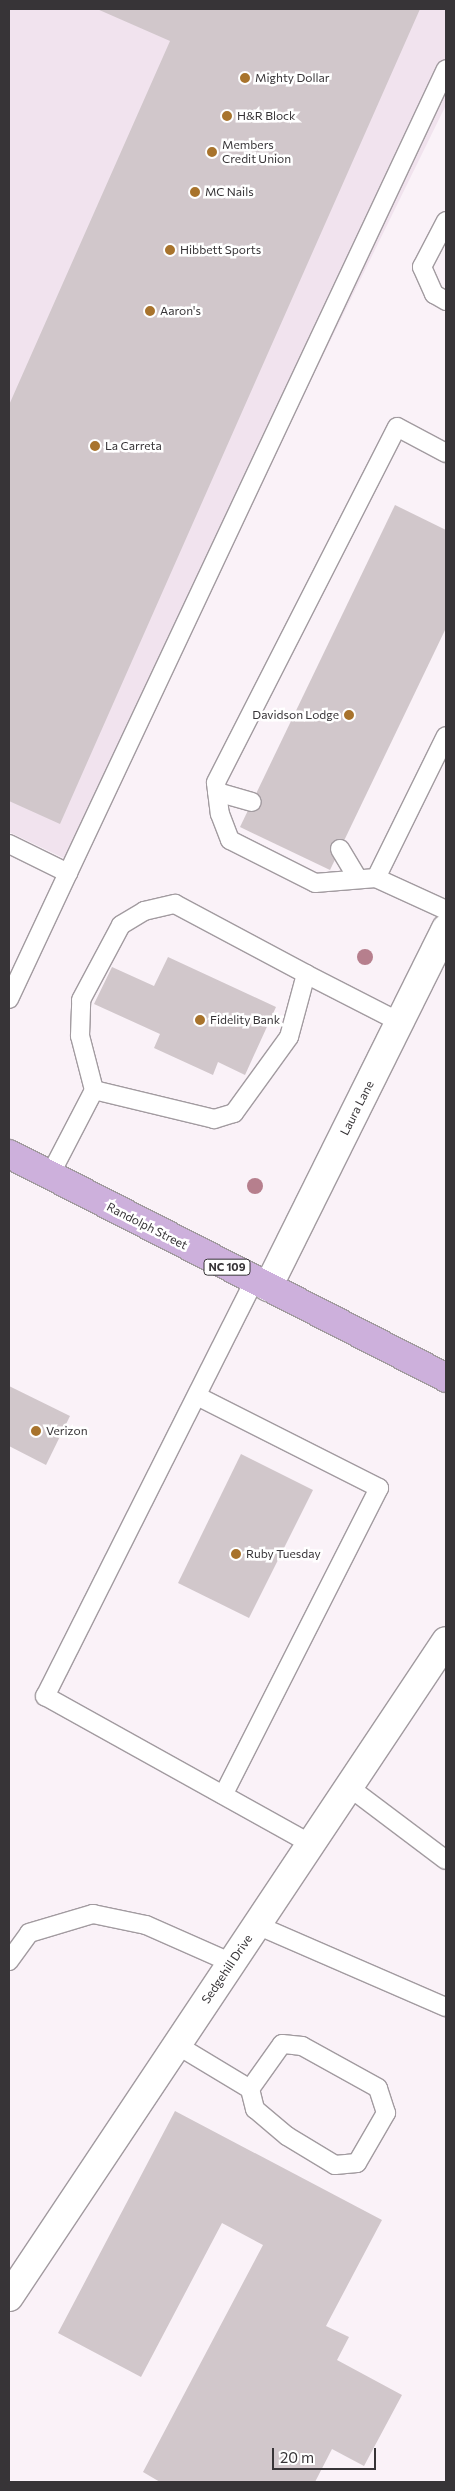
<!DOCTYPE html>
<html>
<head>
<meta charset="utf-8">
<style>
  body { margin:0 }
  #map { position:relative; width:455px; height:2491px; overflow:hidden; background:#faf2f8; font-family:Commissioner,sans-serif }
  div>[style] { position:absolute }
  .built>* { inset:0; background:#f1e3ee }
  .building>* { inset:0; background:#d1c7cb }
  .roads { filter:drop-shadow(1px 0 #a29ba0) drop-shadow(-1px 0 #a29ba0) drop-shadow(0 1px #a29ba0) drop-shadow(0 -1px #a29ba0) }
  .lane>* { height:18px; margin:-9px; padding:0 9px; transform-origin:9px; border-radius:9px; background:#fff }
  .street>* { height:28px; margin:-14px; padding:0 14px; transform-origin:14px; border-radius:14px; background:#fff }
  .primary>* { height:28px; margin:-14px; padding:0 14px; transform-origin:14px; border-radius:14px; background:#cdb0dc }
  .trees>* { width:16px; height:16px; margin:-8px; border-radius:50%; background:#b67f8d }
  .dots>* { width:14px; height:14px; translate:-50% -50%; box-sizing:border-box; border:2px solid #fff; border-radius:50% }
  span { translate:-50% -50%; white-space:nowrap; text-align:center; line-height:1.15; -webkit-text-stroke:5px #fff; paint-order:stroke }
  .shield-label span { padding:1px 4px; background:#fff; border:1px solid; border-radius:4px; -webkit-text-stroke-width:0 }
  .shield-label { font-size:11px; color:#373437; font-weight:700 }
  .poi-label { font-size:12px; color:#373437 }
  .left { translate:0 -50%; text-align:left }
  .right { translate:-100% -50%; text-align:right }
  .street-label { font-size:12px; color:#373437 }
  .frame { position:absolute; inset:0; border:10px solid #373437; pointer-events:none }
  .scale { position:absolute; left:272px; top:2448px; width:104px; height:22px; box-sizing:border-box; border:2px solid #373437; border-top:0; padding-left:6px; font-size:15px; line-height:18px; white-space:nowrap; color:#373437; -webkit-text-stroke:4px #fff; paint-order:stroke }
</style>
</head>
<body>
<div id="map">
  <div class="built">
    <i style="clip-path:polygon(9px 9px,446px 9px,446px 105px,74px 863px,9px 832px)"></i>
  </div>
  <div class="building">
    <i style="clip-path:polygon(97px 9px,420px 9px,60px 824px,9px 801px,9px 405px,170px 41px)"></i>
    <i style="clip-path:polygon(395px 505px,446px 530px,446px 628px,330px 870px,240px 827px)"></i>
    <i style="clip-path:polygon(168px 957px,276px 1007px,245px 1075px,218px 1062px,213px 1075px,154px 1048px,160px 1034px,94px 1004px,112px 967px,154px 986px)"></i>
    <i style="clip-path:polygon(9px 1386px,70px 1416px,46px 1465px,9px 1446px)"></i>
    <i style="clip-path:polygon(241px 1454px,313px 1490px,249px 1618px,178px 1583px)"></i>
    <i style="clip-path:polygon(175px 2111px,382px 2220px,326px 2326px,349px 2337px,337px 2360px,402px 2395px,364px 2466px,332px 2449px,315px 2482px,160px 2482px,143px 2472px,263px 2245px,222px 2223px,141px 2377px,58px 2333px)"></i>
  </div>
  <div class="roads">
    <div class="lane">
      <i style="left:446px;top:221px;width:52px;rotate:117.6deg"></i>
      <i style="left:422px;top:267px;width:30px;rotate:66deg"></i>
      <i style="left:434px;top:294px;width:14px;rotate:30deg"></i>
      <i style="left:446px;top:453px;width:55px;rotate:-152deg"></i>
      <i style="left:397px;top:427px;width:399px;rotate:117deg"></i>
      <i style="left:216px;top:783px;width:31px;rotate:83deg"></i>
      <i style="left:220px;top:814px;width:28px;rotate:69deg"></i>
      <i style="left:230px;top:840px;width:95px;rotate:26.8deg"></i>
      <i style="left:315px;top:883px;width:61px;rotate:-4.7deg"></i>
      <i style="left:376px;top:878px;width:77px;rotate:24.6deg"></i>
      <i style="left:217px;top:792px;width:36px;rotate:16deg"></i>
      <i style="left:9px;top:844px;width:66px;rotate:26.2deg"></i>
      <i style="left:68px;top:873px;width:139px;rotate:115.1deg"></i>
      <i style="left:340px;top:849px;width:35px;rotate:59deg"></i>
      <i style="left:68px;top:873px;width:888px;rotate:-64.82deg"></i>
      <i style="left:376px;top:878px;width:158px;rotate:-63.8deg"></i>
      <i style="left:306px;top:974px;width:106px;rotate:27.1deg"></i>
      <i style="left:50px;top:1175px;width:96px;rotate:-62.6deg"></i>
      <i style="left:94px;top:1090px;width:56px;rotate:-104.5deg"></i>
      <i style="left:80px;top:1036px;width:36px;rotate:-88deg"></i>
      <i style="left:81px;top:1000px;width:85px;rotate:-61.9deg"></i>
      <i style="left:121px;top:925px;width:27px;rotate:-31deg"></i>
      <i style="left:144px;top:911px;width:32px;rotate:-13deg"></i>
      <i style="left:175px;top:904px;width:149px;rotate:28.1deg"></i>
      <i style="left:306px;top:974px;width:65px;rotate:105.1deg"></i>
      <i style="left:289px;top:1037px;width:94px;rotate:125.9deg"></i>
      <i style="left:234px;top:1113px;width:21px;rotate:163deg"></i>
      <i style="left:214px;top:1119px;width:123px;rotate:-166.4deg"></i>
      <i style="left:254px;top:1281px;width:465px;rotate:116.7deg"></i>
      <i style="left:45px;top:1696px;width:304px;rotate:29.1deg"></i>
      <i style="left:197px;top:1396px;width:204px;rotate:26.8deg"></i>
      <i style="left:379px;top:1488px;width:344px;rotate:116.9deg"></i>
      <i style="left:349px;top:1787px;width:121px;rotate:37deg"></i>
      <i style="left:257px;top:1925px;width:206px;rotate:23.5deg"></i>
      <i style="left:9px;top:1961px;width:34px;rotate:-54deg"></i>
      <i style="left:29px;top:1933px;width:67px;rotate:-16.5deg"></i>
      <i style="left:93px;top:1914px;width:54px;rotate:11.7deg"></i>
      <i style="left:146px;top:1925px;width:94px;rotate:23.8deg"></i>
      <i style="left:177px;top:2045px;width:85px;rotate:31.1deg"></i>
      <i style="left:250px;top:2089px;width:21px;rotate:76deg"></i>
      <i style="left:255px;top:2109px;width:42px;rotate:40.2deg"></i>
      <i style="left:287px;top:2136px;width:56px;rotate:31.1deg"></i>
      <i style="left:335px;top:2165px;width:22px;rotate:-5deg"></i>
      <i style="left:357px;top:2163px;width:58px;rotate:-59.9deg"></i>
      <i style="left:386px;top:2113px;width:26px;rotate:-108deg"></i>
      <i style="left:378px;top:2088px;width:87px;rotate:-151.1deg"></i>
      <i style="left:302px;top:2046px;width:20px;rotate:-174deg"></i>
      <i style="left:282px;top:2044px;width:55px;rotate:125.4deg"></i>
    </div>
    <div class="street">
      <i style="left:268px;top:1287px;width:400px;rotate:-63.6deg"></i>
      <i style="left:9px;top:2297px;width:788px;rotate:-56.33deg"></i>
    </div>
    <div class="primary">
      <i style="left:9px;top:1154px;width:491px;rotate:27.1deg"></i>
    </div>
  </div>
  <div class="trees">
    <i style="left:365px;top:957px"></i>
    <i style="left:255px;top:1186px"></i>
  </div>
  <div class="dots">
    <i style="left:245px;top:78px;background:#a8732c"></i>
    <i style="left:227px;top:116px;background:#a8732c"></i>
    <i style="left:212px;top:152px;background:#a8732c"></i>
    <i style="left:195px;top:192px;background:#a8732c"></i>
    <i style="left:170px;top:250px;background:#a8732c"></i>
    <i style="left:150px;top:311px;background:#a8732c"></i>
    <i style="left:95px;top:446px;background:#a8732c"></i>
    <i style="left:349px;top:715px;background:#a8732c"></i>
    <i style="left:200px;top:1020px;background:#a8732c"></i>
    <i style="left:36px;top:1431px;background:#a8732c"></i>
    <i style="left:236px;top:1554px;background:#a8732c"></i>
  </div>
  <div class="shield-label">
    <span style="left:227px;top:1267px">NC 109</span>
  </div>
  <div class="poi-label">
    <span class="left" style="left:255px;top:78px">Mighty Dollar</span>
    <span class="left" style="left:237px;top:116px">H&amp;R Block</span>
    <span class="left" style="left:222px;top:152px">Members<br>Credit Union</span>
    <span class="left" style="left:205px;top:192px">MC Nails</span>
    <span class="left" style="left:180px;top:250px">Hibbett Sports</span>
    <span class="left" style="left:160px;top:311px">Aaron's</span>
    <span class="left" style="left:105px;top:446px">La Carreta</span>
    <span class="right" style="left:339px;top:715px">Davidson Lodge</span>
    <span class="left" style="left:210px;top:1020px">Fidelity Bank</span>
    <span class="left" style="left:46px;top:1431px">Verizon</span>
    <span class="left" style="left:246px;top:1554px">Ruby Tuesday</span>
  </div>
  <div class="street-label">
    <span style="left:357px;top:1108px;rotate:-63deg">Laura Lane</span>
    <span style="left:147px;top:1226px;rotate:27deg">Randolph Street</span>
    <span style="left:227px;top:1969px;rotate:-56deg">Sedgehill Drive</span>
  </div>
  <div class="frame"></div>
  <div class="scale">20 m</div>
</div>
</body>
</html>
